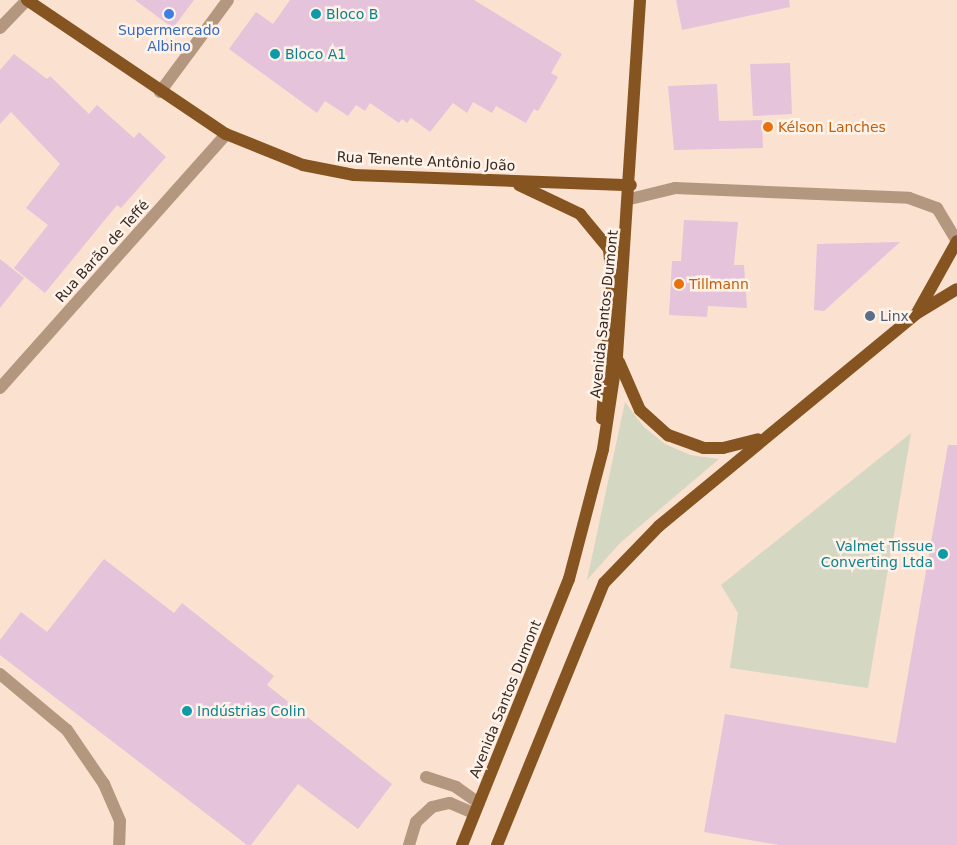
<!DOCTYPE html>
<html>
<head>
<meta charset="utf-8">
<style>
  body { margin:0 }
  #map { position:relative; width:957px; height:845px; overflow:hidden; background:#fbe2d0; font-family:"DejaVu Sans",sans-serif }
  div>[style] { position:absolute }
  .green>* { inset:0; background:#d4d7c1 }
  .building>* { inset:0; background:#e4c3db }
  .minor>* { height:12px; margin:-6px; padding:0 6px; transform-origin:6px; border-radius:6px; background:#b4977f }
  .major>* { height:12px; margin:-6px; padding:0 6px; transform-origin:6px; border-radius:6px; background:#865421 }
  .dots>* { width:14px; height:14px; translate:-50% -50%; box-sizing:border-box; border:2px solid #fff2e9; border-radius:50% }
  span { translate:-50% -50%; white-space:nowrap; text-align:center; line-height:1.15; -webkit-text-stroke:5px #fff2e9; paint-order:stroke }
  .culture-label { font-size:14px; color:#0d838f }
  .left { translate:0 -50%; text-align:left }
  .right { translate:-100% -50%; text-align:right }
  .shop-label { font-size:14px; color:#366cbe }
  .food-label { font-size:14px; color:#c56008 }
  .street-label { font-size:14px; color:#362a22 }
  .service-label { font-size:14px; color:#4e5e75 }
</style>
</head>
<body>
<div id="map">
  <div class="green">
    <i style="clip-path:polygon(625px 402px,644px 427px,665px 444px,690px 455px,719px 459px,620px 543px,587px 580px)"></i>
    <i style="clip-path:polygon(911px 433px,868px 688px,730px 668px,738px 613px,721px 585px)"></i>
  </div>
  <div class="building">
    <i style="clip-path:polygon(135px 0,194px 0,173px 28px)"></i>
    <i style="clip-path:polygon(290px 0,474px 0,562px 54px,551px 73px,558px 77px,538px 111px,534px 109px,526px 123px,496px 106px,492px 113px,473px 102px,467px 113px,453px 103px,430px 132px,411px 118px,407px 123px,402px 119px,399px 123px,370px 103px,365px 111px,356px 105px,348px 116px,325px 101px,317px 113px,229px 49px,256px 12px,273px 24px)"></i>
    <i style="clip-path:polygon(676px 0,789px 0,790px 7px,682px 30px)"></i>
    <i style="clip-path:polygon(14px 54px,47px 79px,50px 76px,89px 114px,97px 105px,134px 138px,139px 132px,166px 157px,121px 208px,117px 205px,45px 293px,14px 268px,48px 225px,26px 208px,60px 164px,11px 112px,0 124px,0 70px)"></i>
    <i style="clip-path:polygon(790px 63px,792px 114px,753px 116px,750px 64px)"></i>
    <i style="clip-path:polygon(717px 84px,719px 121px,762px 120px,763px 148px,674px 150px,668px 86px)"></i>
    <i style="clip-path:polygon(684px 220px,738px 222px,734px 265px,744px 265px,747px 308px,708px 306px,707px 317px,669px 315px,672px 261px,681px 261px)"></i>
    <i style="clip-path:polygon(900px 242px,824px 311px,814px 310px,817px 244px)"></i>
    <i style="clip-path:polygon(0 259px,24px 278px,0 308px)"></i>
    <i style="clip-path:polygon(948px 445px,957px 445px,957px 845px,779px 845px,704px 832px,725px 714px,896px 743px)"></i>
    <i style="clip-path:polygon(104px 559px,174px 613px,182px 603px,206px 622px,274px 676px,267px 685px,392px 784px,358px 829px,298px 784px,251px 845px,247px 845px,0 655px,0 640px,21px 612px,47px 632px)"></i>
  </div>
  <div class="minor">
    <i style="left:0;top:28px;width:39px;rotate:-46deg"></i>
    <i style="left:160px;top:92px;width:114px;rotate:-53.5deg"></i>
    <i style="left:630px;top:199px;width:46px;rotate:-13.7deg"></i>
    <i style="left:675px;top:188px;width:234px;rotate:2.4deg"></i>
    <i style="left:909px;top:198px;width:30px;rotate:20deg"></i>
    <i style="left:937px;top:208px;width:39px;rotate:59deg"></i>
    <i style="left:0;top:388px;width:340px;rotate:-48.3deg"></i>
    <i style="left:0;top:674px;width:87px;rotate:39.9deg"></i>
    <i style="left:67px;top:730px;width:65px;rotate:55.6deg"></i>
    <i style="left:104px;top:784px;width:40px;rotate:66.6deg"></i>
    <i style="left:120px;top:821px;width:24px;rotate:92deg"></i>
    <i style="left:426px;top:777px;width:32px;rotate:18deg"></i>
    <i style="left:456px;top:787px;width:28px;rotate:35deg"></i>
    <i style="left:409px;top:845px;width:24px;rotate:-73deg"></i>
    <i style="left:416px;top:822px;width:22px;rotate:-43deg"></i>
    <i style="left:432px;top:807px;width:18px;rotate:-13deg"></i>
    <i style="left:450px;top:803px;width:26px;rotate:23deg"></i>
  </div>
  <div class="major">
    <i style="left:27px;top:0;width:240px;rotate:34deg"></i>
    <i style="left:226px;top:134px;width:83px;rotate:21.9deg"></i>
    <i style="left:303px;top:165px;width:52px;rotate:11.1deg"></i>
    <i style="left:354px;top:175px;width:277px;rotate:2.1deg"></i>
    <i style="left:519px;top:185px;width:68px;rotate:25.4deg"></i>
    <i style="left:580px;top:214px;width:45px;rotate:50.4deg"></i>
    <i style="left:609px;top:249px;width:36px;rotate:85deg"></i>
    <i style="left:612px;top:285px;width:134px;rotate:94.3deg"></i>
    <i style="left:919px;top:312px;width:44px;rotate:-31.2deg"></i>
    <i style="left:619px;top:362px;width:52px;rotate:66.4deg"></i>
    <i style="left:640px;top:410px;width:38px;rotate:42deg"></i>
    <i style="left:668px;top:435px;width:38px;rotate:20deg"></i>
    <i style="left:704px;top:448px;width:19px"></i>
    <i style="left:723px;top:448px;width:36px;rotate:-14deg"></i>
    <i style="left:462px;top:845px;width:287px;rotate:-68.1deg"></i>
    <i style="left:569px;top:579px;width:134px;rotate:-75.3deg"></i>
    <i style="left:603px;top:449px;width:94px;rotate:-81.4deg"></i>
    <i style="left:617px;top:356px;width:357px;rotate:-86.3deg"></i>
    <i style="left:497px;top:845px;width:283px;rotate:-67.8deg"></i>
    <i style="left:604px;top:583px;width:79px;rotate:-46deg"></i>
    <i style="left:659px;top:526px;width:335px;rotate:-39.5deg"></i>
    <i style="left:917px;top:313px;width:82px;rotate:-60.9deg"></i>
  </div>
  <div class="dots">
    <i style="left:169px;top:14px;background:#3f7fe0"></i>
    <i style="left:316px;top:14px;background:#0f9aa8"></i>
    <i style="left:275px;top:54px;background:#0f9aa8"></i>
    <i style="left:768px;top:127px;background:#e8710a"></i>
    <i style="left:679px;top:284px;background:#e8710a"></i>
    <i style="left:870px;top:316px;background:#5c6f8a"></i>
    <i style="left:943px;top:554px;background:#0f9aa8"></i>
    <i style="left:187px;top:711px;background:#0f9aa8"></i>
  </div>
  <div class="culture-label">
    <span class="left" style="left:326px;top:14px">Bloco B</span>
    <span class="left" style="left:285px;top:54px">Bloco A1</span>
    <span class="right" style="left:933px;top:554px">Valmet Tissue<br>Converting Ltda</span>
    <span class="left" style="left:197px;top:711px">Indústrias Colin</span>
  </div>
  <div class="shop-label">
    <span style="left:169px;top:38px">Supermercado<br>Albino</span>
  </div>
  <div class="food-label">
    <span class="left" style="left:778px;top:127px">Kélson Lanches</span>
    <span class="left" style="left:689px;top:284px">Tillmann</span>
  </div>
  <div class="street-label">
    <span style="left:426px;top:161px;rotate:3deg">Rua Tenente Antônio João</span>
    <span style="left:102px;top:251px;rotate:-48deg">Rua Barão de Teffé</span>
    <span style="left:604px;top:314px;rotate:-84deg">Avenida Santos Dumont</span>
    <span style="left:505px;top:699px;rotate:-68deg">Avenida Santos Dumont</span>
  </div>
  <div class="service-label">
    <span class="left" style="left:880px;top:316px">Linx</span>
  </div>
</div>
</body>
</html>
